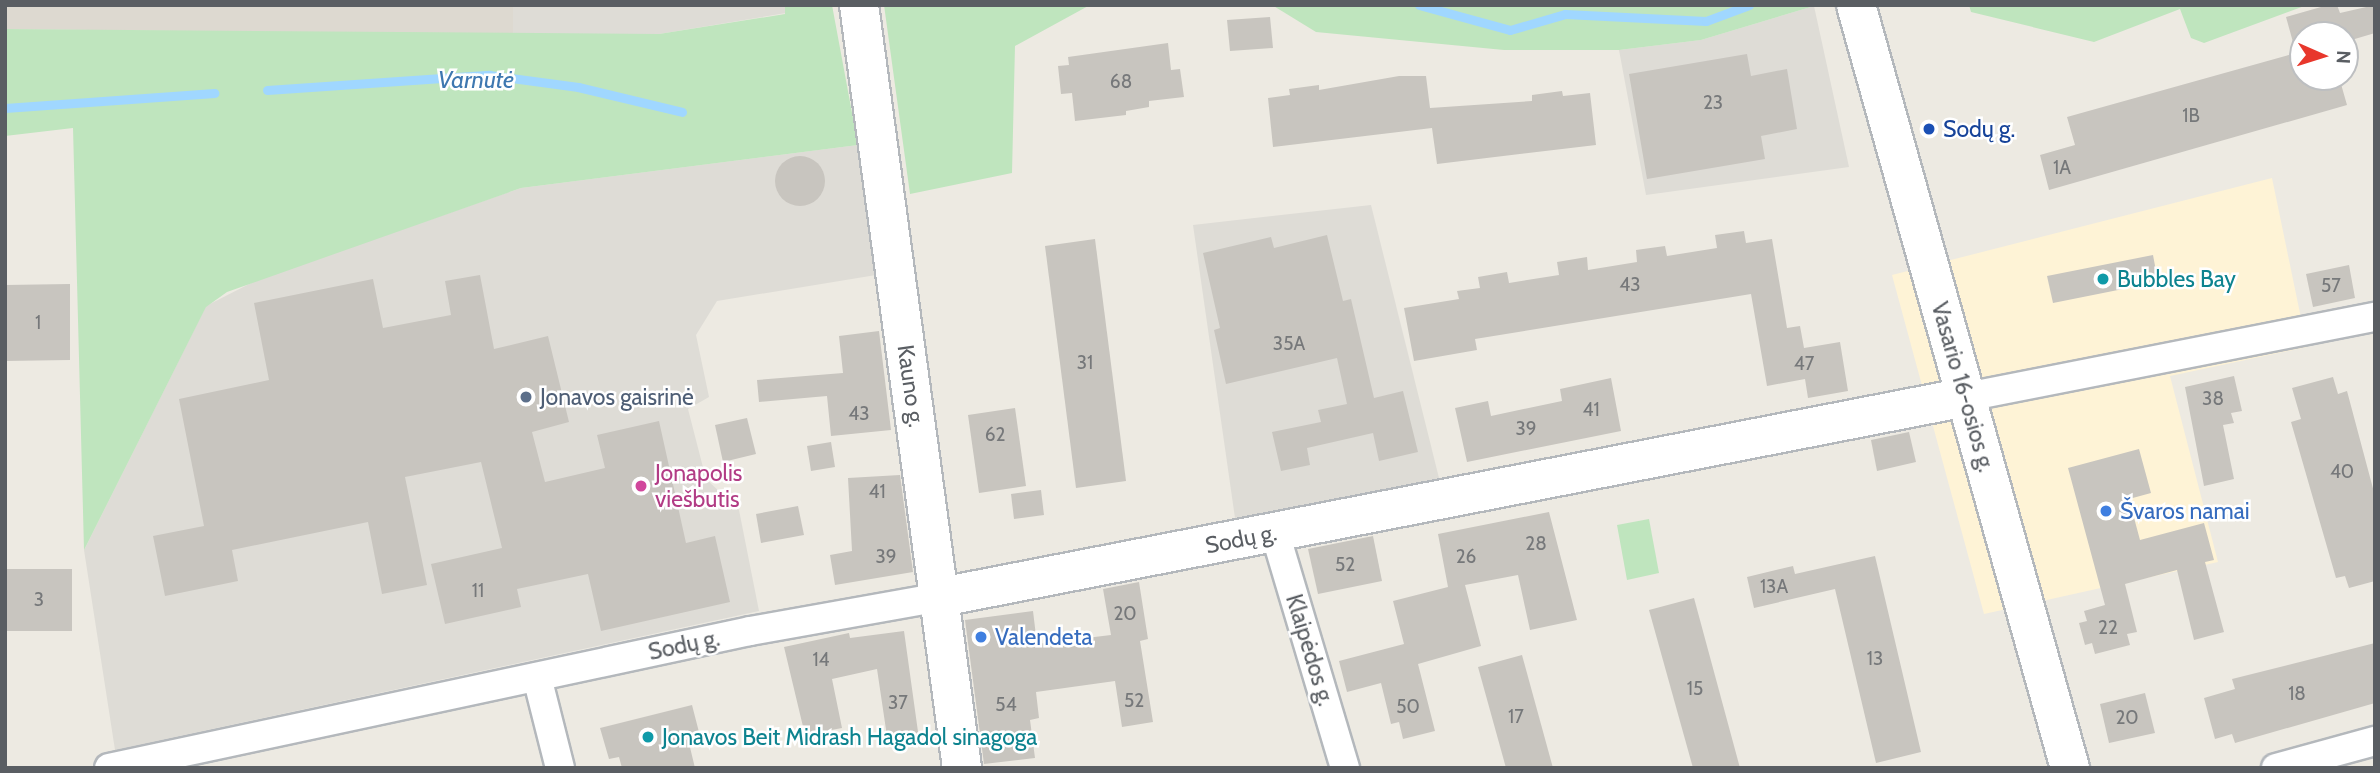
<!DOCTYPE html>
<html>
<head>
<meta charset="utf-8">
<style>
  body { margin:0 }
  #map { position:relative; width:2380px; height:773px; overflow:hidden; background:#edeae2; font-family:Cabin,sans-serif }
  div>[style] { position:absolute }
  .commercial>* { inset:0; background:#fef3d6 }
  .industrial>* { inset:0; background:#dedcd6 }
  .education>* { inset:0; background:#ddd9d0 }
  .green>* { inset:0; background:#bfe5be }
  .stream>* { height:9px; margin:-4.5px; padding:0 4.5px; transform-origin:4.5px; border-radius:4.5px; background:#a0d7ff }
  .building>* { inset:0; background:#c8c5bf }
  .round { border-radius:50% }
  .roads { filter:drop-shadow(2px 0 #b4b8bc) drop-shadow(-2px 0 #b4b8bc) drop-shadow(0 2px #b4b8bc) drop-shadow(0 -2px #b4b8bc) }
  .minor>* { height:28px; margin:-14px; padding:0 14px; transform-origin:14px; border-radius:14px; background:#fff }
  .secondary>* { height:38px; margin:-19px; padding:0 19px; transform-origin:19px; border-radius:19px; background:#fff }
  .dots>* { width:19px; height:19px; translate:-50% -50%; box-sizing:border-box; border:4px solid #fff; border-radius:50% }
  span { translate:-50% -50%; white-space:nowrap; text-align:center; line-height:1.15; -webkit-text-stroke:5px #fff; paint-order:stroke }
  .number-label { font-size:19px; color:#76787a }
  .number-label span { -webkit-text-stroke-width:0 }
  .transit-label { font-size:23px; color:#164399 }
  .left { translate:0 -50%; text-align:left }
  .culture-label { font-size:23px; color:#0d838f }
  .street-label { font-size:23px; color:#5a5e63 }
  .service-label { font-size:23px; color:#4e5e75 }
  .hotel-label { font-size:23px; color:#b23c85 }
  .shop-label { font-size:23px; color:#366cbe }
  .water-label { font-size:24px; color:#3e78b0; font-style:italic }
  .frame { position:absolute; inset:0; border:7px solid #5a5e63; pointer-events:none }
  .north { position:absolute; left:2289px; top:21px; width:70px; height:70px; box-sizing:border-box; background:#fff; border:2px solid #bdbfc1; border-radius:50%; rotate:93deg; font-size:19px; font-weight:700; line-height:28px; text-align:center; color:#5a5e63 }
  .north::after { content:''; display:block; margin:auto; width:24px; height:32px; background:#e8372c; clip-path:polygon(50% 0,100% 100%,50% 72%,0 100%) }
</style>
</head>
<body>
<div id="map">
  <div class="commercial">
    <i style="clip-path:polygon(2272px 178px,2307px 347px,2170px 376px,2218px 562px,1984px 614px,1892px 275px)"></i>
  </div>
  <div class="industrial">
    <i style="clip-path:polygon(513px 5px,785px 5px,786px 13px,659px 34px,513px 35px)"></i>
    <i style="clip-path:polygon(1814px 6px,1849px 167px,1646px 195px,1619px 50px,1701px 40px)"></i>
    <i style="clip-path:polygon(858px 145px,876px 275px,717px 301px,696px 335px,709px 397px,688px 409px,706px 479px,739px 510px,759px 611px,115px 750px,84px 550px,206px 306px,257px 280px,521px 188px)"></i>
    <i style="clip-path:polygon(1371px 205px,1441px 486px,1235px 518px,1193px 225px)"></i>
  </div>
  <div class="education">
    <i style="clip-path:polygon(5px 5px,513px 5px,513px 35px,5px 29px)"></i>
  </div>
  <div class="green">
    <i style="clip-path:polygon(785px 5px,832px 5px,858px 145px,521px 188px,227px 292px,206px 307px,84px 550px,73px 128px,5px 136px,5px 29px,659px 34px,785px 14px)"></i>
    <i style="clip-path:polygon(884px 5px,1090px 5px,1015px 46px,1012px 173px,910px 194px)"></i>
    <i style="clip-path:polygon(1272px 5px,1814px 5px,1814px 6px,1701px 40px,1619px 50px,1504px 50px,1316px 32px)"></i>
    <i style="clip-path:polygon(1969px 5px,2307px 5px,2204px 43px,2191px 38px,2180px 9px,2094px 42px,1971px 12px)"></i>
    <i style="clip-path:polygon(1649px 519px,1659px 573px,1627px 580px,1617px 525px)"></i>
  </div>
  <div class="stream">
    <i style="left:1419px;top:5px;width:94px;rotate:15.4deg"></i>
    <i style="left:1510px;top:30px;width:57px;rotate:-16.2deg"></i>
    <i style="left:1565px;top:14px;width:141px;rotate:2.8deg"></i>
    <i style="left:1706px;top:21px;width:46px;rotate:-20.4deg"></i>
    <i style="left:267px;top:90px;width:223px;rotate:-3.9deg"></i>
    <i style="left:489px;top:75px;width:90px;rotate:7.7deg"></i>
    <i style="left:578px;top:87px;width:107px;rotate:13.5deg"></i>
    <i style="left:5px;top:108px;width:210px;rotate:-4.1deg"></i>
  </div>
  <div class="building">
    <i style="clip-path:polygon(2328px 5px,2337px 5px,2340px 13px,2375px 5px,2375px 33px,2348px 41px,2352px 57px,2345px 59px,2345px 35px,2303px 35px,2303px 77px,2339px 77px,2347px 105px,2049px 190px,2040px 155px,2075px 145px,2067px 117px,2296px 53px,2286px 17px)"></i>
    <i style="clip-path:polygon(1270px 17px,1273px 48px,1230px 51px,1227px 20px)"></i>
    <i style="clip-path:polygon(1168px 43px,1171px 70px,1180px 69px,1184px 97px,1149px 101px,1149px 107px,1126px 111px,1126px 115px,1075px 121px,1072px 93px,1061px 94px,1058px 66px,1069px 65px,1068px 57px)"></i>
    <i style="clip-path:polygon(1747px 54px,1751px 76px,1787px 69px,1797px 129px,1761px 136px,1765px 159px,1647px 179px,1629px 74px)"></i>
    <i style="clip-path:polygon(1399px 76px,1426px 76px,1430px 108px,1532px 101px,1532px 95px,1562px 91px,1563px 96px,1590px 93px,1596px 145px,1437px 164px,1432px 128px,1273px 147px,1268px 98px,1290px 95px,1289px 89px,1319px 85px,1319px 90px)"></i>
    <i class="round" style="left:775px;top:156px;width:50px;height:50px"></i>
    <i style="clip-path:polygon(1744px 231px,1746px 243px,1772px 239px,1787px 328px,1800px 326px,1804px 348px,1840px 342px,1848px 391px,1808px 398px,1805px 379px,1767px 386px,1751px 294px,1475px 339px,1477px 350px,1414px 361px,1404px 308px,1459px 299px,1457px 291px,1480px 288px,1478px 277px,1507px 272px,1509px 283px,1559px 275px,1557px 262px,1587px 257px,1588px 270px,1637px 262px,1636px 250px,1665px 246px,1667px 256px,1717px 248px,1715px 235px)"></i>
    <i style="clip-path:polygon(1327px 235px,1343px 301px,1351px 299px,1374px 398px,1403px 391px,1418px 452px,1379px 461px,1373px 433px,1307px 448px,1310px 465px,1281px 471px,1272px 432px,1321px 422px,1318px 410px,1347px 404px,1337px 358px,1226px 384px,1214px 330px,1220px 328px,1203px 253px,1271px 237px,1274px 248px)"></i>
    <i style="clip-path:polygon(1095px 239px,1126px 481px,1076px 488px,1045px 246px)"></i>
    <i style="clip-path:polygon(2153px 255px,2158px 282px,2053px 303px,2047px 276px)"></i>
    <i style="clip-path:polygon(2349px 265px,2355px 298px,2313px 307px,2306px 274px)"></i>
    <i style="clip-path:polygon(480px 275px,494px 349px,548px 336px,569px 422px,532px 432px,545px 482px,605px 468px,597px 435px,659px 421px,686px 543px,715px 536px,730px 602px,601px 631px,588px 574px,517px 589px,521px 607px,445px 624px,431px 564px,502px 548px,481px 462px,405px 477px,427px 585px,382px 594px,368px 522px,232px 550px,238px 581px,165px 596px,153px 536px,204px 526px,179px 399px,269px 380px,254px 303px,373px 279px,383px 328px,451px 315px,445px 281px)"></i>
    <i style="clip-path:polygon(70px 284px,70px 360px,5px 361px,5px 285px)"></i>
    <i style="clip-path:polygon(879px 331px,891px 430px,831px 436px,827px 396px,759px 402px,757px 380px,843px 373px,839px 336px)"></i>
    <i style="clip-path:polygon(2234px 376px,2242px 411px,2231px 413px,2234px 423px,2223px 425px,2234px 479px,2204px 486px,2185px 387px)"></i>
    <i style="clip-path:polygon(2333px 377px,2338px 394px,2347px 391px,2375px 496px,2375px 581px,2349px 588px,2345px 576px,2336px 578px,2291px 422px,2301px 419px,2292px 388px)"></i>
    <i style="clip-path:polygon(1611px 378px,1621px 431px,1467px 462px,1455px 408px,1488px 401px,1491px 416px,1562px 401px,1560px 389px)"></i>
    <i style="clip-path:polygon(1015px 408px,1026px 486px,979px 493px,968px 415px)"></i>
    <i style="clip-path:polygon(747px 418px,756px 454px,723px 462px,715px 425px)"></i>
    <i style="clip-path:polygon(1909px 432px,1916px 462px,1877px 471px,1871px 440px)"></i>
    <i style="clip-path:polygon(831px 442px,835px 467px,811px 471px,807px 446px)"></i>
    <i style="clip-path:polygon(2139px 449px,2151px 493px,2129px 499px,2140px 540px,2204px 523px,2214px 560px,2205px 562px,2224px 632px,2194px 640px,2177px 570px,2125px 584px,2137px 632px,2127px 634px,2130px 645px,2095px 654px,2092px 643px,2085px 645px,2079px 623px,2087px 621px,2084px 611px,2105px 605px,2068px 468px)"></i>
    <i style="clip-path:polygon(900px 475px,913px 572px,835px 585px,830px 555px,852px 551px,848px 478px)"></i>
    <i style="clip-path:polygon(1041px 490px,1044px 515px,1014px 519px,1011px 494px)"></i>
    <i style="clip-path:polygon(798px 506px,804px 535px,761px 543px,756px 514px)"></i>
    <i style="clip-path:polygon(1549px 512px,1577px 620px,1530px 630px,1518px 575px,1465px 585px,1481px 646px,1418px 664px,1435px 731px,1403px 739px,1399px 722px,1391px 724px,1381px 683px,1347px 692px,1339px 661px,1404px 644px,1393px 601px,1448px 587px,1438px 534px)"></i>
    <i style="clip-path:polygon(1373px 536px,1382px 581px,1318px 594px,1308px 549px)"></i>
    <i style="clip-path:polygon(1875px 556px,1921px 752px,1876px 763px,1835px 589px,1754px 608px,1747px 577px,1793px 566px,1795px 574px)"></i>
    <i style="clip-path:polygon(5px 569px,72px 569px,72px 631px,5px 631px)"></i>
    <i style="clip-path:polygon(1139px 582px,1148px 639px,1140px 641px,1153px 722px,1122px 727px,1115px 681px,1036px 692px,1039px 718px,1030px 720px,1035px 758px,984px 764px,965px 620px,1033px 611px,1037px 644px,1111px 635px,1103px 589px)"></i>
    <i style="clip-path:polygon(1694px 598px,1740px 768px,1693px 768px,1649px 610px)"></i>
    <i style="clip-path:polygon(904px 631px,919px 739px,888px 743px,877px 669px,832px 679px,842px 728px,805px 735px,784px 647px,849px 633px,850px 638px)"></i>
    <i style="clip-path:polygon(2375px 643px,2375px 703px,2235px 743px,2232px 734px,2215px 739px,2204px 698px,2235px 689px,2232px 679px)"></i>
    <i style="clip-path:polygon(1522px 655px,1553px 768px,1506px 768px,1478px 667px)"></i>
    <i style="clip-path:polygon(2145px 693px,2155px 733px,2109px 743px,2100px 704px)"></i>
    <i style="clip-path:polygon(692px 705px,700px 736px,688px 739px,695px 768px,622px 768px,619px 757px,609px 759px,600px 728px)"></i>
  </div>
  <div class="roads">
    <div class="minor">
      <i style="left:1966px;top:397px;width:417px;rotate:-11.1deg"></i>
      <i style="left:1275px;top:533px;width:245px;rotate:73.4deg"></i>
      <i style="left:537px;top:677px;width:94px;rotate:75.8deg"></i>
      <i style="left:109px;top:768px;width:655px;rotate:-12.06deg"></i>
      <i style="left:750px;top:631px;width:194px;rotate:-10.1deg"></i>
      <i style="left:2276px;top:768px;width:103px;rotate:-15.3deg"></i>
    </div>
    <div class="secondary">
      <i style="left:859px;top:5px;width:770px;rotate:82.31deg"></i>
      <i style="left:1856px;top:5px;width:792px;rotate:74.33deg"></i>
      <i style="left:941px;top:597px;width:1044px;rotate:-11.04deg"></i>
    </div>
  </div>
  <div class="dots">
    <i style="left:1929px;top:129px;background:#1a4fb4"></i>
    <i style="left:2103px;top:279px;background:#0f9aa8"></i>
    <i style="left:526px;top:397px;background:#5c6f8a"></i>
    <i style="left:641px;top:486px;background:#d1479c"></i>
    <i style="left:2106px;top:511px;background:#3f7fe0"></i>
    <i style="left:981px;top:637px;background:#3f7fe0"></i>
    <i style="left:648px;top:737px;background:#0f9aa8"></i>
  </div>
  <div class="number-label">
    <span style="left:1121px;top:82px">68</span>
    <span style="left:1713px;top:103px">23</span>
    <span style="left:2191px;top:116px">1B</span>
    <span style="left:2062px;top:168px">1A</span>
    <span style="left:1630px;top:285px">43</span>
    <span style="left:2331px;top:286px">57</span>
    <span style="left:38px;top:323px">1</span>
    <span style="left:1289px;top:344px">35A</span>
    <span style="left:1085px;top:363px">31</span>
    <span style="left:1804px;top:364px">47</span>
    <span style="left:2213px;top:399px">38</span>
    <span style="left:1591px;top:410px">41</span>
    <span style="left:859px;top:414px">43</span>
    <span style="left:1526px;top:429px">39</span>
    <span style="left:995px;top:435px">62</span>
    <span style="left:2342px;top:472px">40</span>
    <span style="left:877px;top:492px">41</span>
    <span style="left:1536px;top:544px">28</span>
    <span style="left:886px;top:557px">39</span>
    <span style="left:1466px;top:557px">26</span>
    <span style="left:1345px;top:565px">52</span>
    <span style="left:1774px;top:587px">13A</span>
    <span style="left:478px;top:591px">11</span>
    <span style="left:39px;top:600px">3</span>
    <span style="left:1125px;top:614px">20</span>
    <span style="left:2108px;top:628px">22</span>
    <span style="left:1875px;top:659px">13</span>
    <span style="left:821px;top:660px">14</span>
    <span style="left:1695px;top:689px">15</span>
    <span style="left:2297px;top:694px">18</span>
    <span style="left:1134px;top:701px">52</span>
    <span style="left:898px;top:703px">37</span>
    <span style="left:1006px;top:705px">54</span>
    <span style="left:1408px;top:707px">50</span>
    <span style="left:1516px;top:717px">17</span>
    <span style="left:2127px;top:718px">20</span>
  </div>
  <div class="transit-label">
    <span class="left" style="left:1943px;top:129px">Sodų g.</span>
  </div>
  <div class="culture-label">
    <span class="left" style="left:2117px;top:279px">Bubbles Bay</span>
    <span class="left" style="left:662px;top:737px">Jonavos Beit Midrash Hagadol sinagoga</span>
  </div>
  <div class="street-label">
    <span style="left:911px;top:386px;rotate:82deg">Kauno g.</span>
    <span style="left:1963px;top:387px;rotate:74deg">Vasario 16-osios g.</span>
    <span style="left:1241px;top:539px;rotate:-11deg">Sodų g.</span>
    <span style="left:684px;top:645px;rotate:-12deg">Sodų g.</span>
    <span style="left:1310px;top:650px;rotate:73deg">Klaipėdos g.</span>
  </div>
  <div class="service-label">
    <span class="left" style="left:540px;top:397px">Jonavos gaisrinė</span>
  </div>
  <div class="hotel-label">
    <span class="left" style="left:655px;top:486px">Jonapolis<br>viešbutis</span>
  </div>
  <div class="shop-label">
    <span class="left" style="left:2120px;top:511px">Švaros namai</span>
    <span class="left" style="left:995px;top:637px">Valendeta</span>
  </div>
  <div class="water-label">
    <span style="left:476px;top:80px">Varnutė</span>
  </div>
  <div class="frame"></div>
  <div class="north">N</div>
</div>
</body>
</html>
